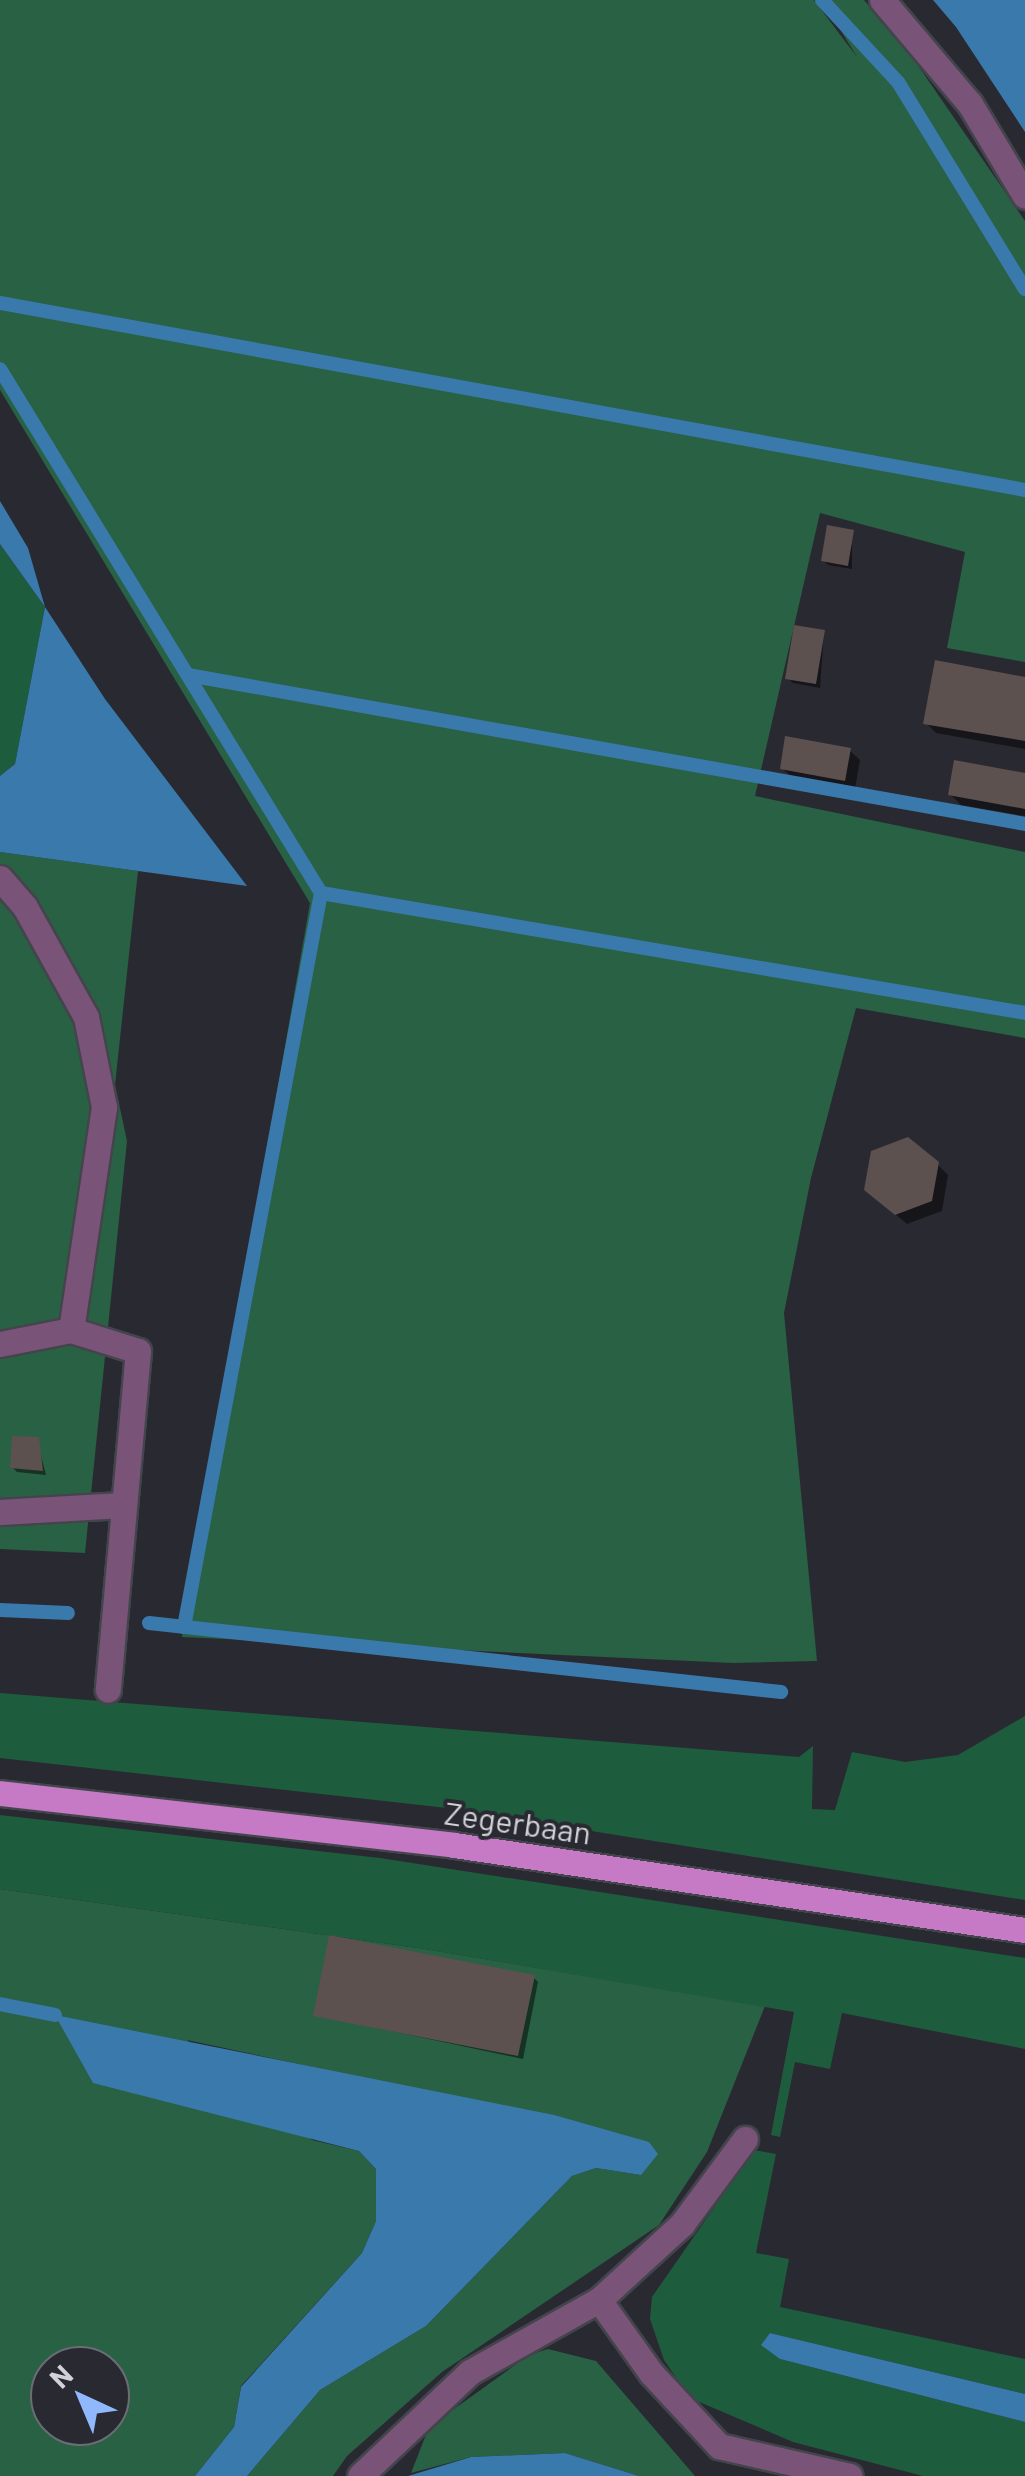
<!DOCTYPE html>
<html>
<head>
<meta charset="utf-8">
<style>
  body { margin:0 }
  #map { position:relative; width:1025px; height:2476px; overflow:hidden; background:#292932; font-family:Barlow,sans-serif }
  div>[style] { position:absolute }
  .green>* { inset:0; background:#286143 }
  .forest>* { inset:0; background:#1e5c3e }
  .water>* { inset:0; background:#3a79ac }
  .shadow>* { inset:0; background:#0007 }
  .stream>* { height:14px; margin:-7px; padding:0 7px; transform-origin:7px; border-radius:7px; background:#3a79ac }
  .building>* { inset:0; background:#5c514e }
  .roads { filter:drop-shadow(2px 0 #44444c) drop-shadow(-2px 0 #44444c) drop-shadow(0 2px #44444c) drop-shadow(0 -2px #44444c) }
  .minor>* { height:25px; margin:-12.5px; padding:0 12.5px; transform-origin:12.5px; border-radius:12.5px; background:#795478 }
  .major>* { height:25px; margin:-12.5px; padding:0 12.5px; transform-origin:12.5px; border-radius:12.5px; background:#c67ac6 }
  span { translate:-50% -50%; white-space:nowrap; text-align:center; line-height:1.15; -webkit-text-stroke:8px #292932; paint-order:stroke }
  .street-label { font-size:32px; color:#d1d1d7 }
  .north { position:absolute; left:30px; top:2346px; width:100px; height:100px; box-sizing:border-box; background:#292932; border:2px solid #6c6c74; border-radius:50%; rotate:316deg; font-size:28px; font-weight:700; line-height:40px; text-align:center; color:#d1d1d7 }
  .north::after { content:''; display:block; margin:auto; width:35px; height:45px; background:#90b8fd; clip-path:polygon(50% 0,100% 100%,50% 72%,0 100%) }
</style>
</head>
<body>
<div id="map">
  <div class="green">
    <i style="clip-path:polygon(0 0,814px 0,857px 57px,822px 0,864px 0,908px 51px,1025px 221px,1025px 662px,947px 648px,965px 552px,820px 513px,755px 796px,1025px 852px,1025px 1038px,856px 1008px,811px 1178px,784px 1313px,817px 1661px,733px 1663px,182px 1637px,310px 903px,0 390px)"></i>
    <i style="clip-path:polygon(0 852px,138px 871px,115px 1085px,127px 1141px,85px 1553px,0 1549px)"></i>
    <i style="clip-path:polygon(evenodd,0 1889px,425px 1949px,765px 2006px,707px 2152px,659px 2225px,442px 2372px,347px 2456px,333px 2476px,247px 2476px,320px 2390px,426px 2326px,572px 2176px,596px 2168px,641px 2175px,364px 2078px,187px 2040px,312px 2140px,359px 2151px,376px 2169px,376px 2221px,362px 2253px,241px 2386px,234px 2427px,195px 2476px,0 2476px,0 1889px,50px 2366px,110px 2366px,110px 2426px,50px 2426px,50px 2366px)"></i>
    <i style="clip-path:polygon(548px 2349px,596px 2361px,695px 2476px,639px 2476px,565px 2453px,471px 2457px,411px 2473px,429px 2427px,529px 2355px)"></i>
  </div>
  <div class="forest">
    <i style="clip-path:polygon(0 544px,45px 607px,15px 764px,0 776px)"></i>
    <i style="clip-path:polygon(0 1693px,799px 1757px,813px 1746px,812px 1809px,835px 1810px,852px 1752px,905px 1762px,958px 1755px,1025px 1716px,1025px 1900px,447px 1808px,0 1758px)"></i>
    <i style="clip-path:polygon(0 1815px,380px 1858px,1025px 1958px,1025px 2049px,842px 2013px,830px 2069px,795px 2062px,780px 2137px,771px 2135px,794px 2012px,425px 1949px,0 1889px)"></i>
    <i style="clip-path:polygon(754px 2150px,776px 2154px,756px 2253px,789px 2259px,780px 2307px,1025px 2359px,1025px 2394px,770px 2333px,780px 2359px,1025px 2422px,1025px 2476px,923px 2476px,793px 2442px,690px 2398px,664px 2360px,650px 2319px,652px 2297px)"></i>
  </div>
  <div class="water">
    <i style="clip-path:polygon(933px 0,1025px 0,1025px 132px,956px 27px)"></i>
    <i style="clip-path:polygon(0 501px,28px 548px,45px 607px,105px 699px,247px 886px,0 852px,0 776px,15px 764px,45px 607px,0 544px)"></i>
    <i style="clip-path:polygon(55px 2015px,554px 2115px,649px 2142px,658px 2154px,641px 2175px,596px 2168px,572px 2176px,426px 2326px,320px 2390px,247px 2476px,195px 2476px,234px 2427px,241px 2387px,362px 2253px,376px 2221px,376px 2169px,359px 2151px,93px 2083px)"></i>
    <i style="clip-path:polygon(770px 2333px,1025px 2394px,1025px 2422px,780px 2359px,761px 2345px)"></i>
    <i style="clip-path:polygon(565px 2453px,639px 2476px,408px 2476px,471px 2457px)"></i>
  </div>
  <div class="shadow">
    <i style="clip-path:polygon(852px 533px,852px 569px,828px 565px,823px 560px)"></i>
    <i style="clip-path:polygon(824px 632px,820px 688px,793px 683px,788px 678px)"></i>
    <i style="clip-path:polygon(1025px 678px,1025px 749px,936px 733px,926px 723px)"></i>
    <i style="clip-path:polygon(849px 750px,860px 760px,855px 789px,793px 778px,782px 768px)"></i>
    <i style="clip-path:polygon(1025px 776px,1025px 816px,961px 805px,950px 794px)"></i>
    <i style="clip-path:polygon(937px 1164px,948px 1175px,942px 1211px,907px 1224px,878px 1200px)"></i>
    <i style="clip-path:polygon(37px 1440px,46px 1475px,17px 1472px,12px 1467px)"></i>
    <i style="clip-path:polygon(533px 1977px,538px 1982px,523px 2059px,316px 2015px)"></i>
  </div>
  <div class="stream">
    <i style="left:822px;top:0;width:112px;rotate:47.2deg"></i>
    <i style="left:898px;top:82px;width:243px;rotate:58.5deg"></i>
    <i style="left:0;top:303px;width:1042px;rotate:10.34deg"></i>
    <i style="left:0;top:369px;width:615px;rotate:58.51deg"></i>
    <i style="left:188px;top:675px;width:850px;rotate:10.09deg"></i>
    <i style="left:0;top:1610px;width:68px;rotate:2.5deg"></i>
    <i style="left:149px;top:1623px;width:636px;rotate:6.23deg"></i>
    <i style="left:184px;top:1627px;width:747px;rotate:-79.43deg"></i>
    <i style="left:321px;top:893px;width:714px;rotate:9.67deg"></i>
    <i style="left:0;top:2004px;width:56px;rotate:11.3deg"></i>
  </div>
  <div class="building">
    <i style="clip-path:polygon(827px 525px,854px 530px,848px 566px,821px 561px)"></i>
    <i style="clip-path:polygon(794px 625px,825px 630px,816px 684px,785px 679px)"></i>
    <i style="clip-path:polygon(935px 660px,1025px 677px,1025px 741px,923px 724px)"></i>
    <i style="clip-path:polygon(785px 736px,851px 748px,845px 781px,780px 769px)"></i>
    <i style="clip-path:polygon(954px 760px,1025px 773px,1025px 809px,948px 795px)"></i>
    <i style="clip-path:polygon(908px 1137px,939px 1162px,932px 1201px,895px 1215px,864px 1190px,871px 1151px)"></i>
    <i style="clip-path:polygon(12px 1436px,39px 1437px,43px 1471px,10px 1468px)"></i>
    <i style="clip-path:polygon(329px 1935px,535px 1975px,518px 2056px,313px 2016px)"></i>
  </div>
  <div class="roads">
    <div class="minor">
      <i style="left:882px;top:0;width:136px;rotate:49.8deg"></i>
      <i style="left:970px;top:104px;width:107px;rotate:59.1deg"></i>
      <i style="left:0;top:878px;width:38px;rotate:49deg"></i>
      <i style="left:25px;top:907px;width:126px;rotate:61deg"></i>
      <i style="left:86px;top:1017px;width:92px;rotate:78.7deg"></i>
      <i style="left:104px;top:1107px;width:225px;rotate:98.4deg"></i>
      <i style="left:0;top:1344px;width:72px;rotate:-11.2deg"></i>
      <i style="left:71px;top:1330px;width:70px;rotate:17.4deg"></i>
      <i style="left:138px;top:1351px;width:340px;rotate:95.1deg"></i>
      <i style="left:0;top:1512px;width:123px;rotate:-3.3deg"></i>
      <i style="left:599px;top:2300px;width:90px;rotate:54.5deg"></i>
      <i style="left:651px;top:2373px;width:100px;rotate:47deg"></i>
      <i style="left:719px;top:2446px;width:134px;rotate:12.9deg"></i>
      <i style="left:360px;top:2476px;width:151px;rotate:-43.4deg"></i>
      <i style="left:470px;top:2372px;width:148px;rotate:-29.2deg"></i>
      <i style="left:599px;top:2300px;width:113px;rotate:-42.5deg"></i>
      <i style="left:682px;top:2224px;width:106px;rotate:-53.5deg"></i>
    </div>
    <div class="major">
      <i style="left:0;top:1793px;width:457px;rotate:6.5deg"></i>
      <i style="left:454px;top:1845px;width:577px;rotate:8.47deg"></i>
    </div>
  </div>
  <div class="street-label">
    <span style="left:518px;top:1822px;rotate:8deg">Zegerbaan</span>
  </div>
  <div class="north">N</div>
</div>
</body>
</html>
